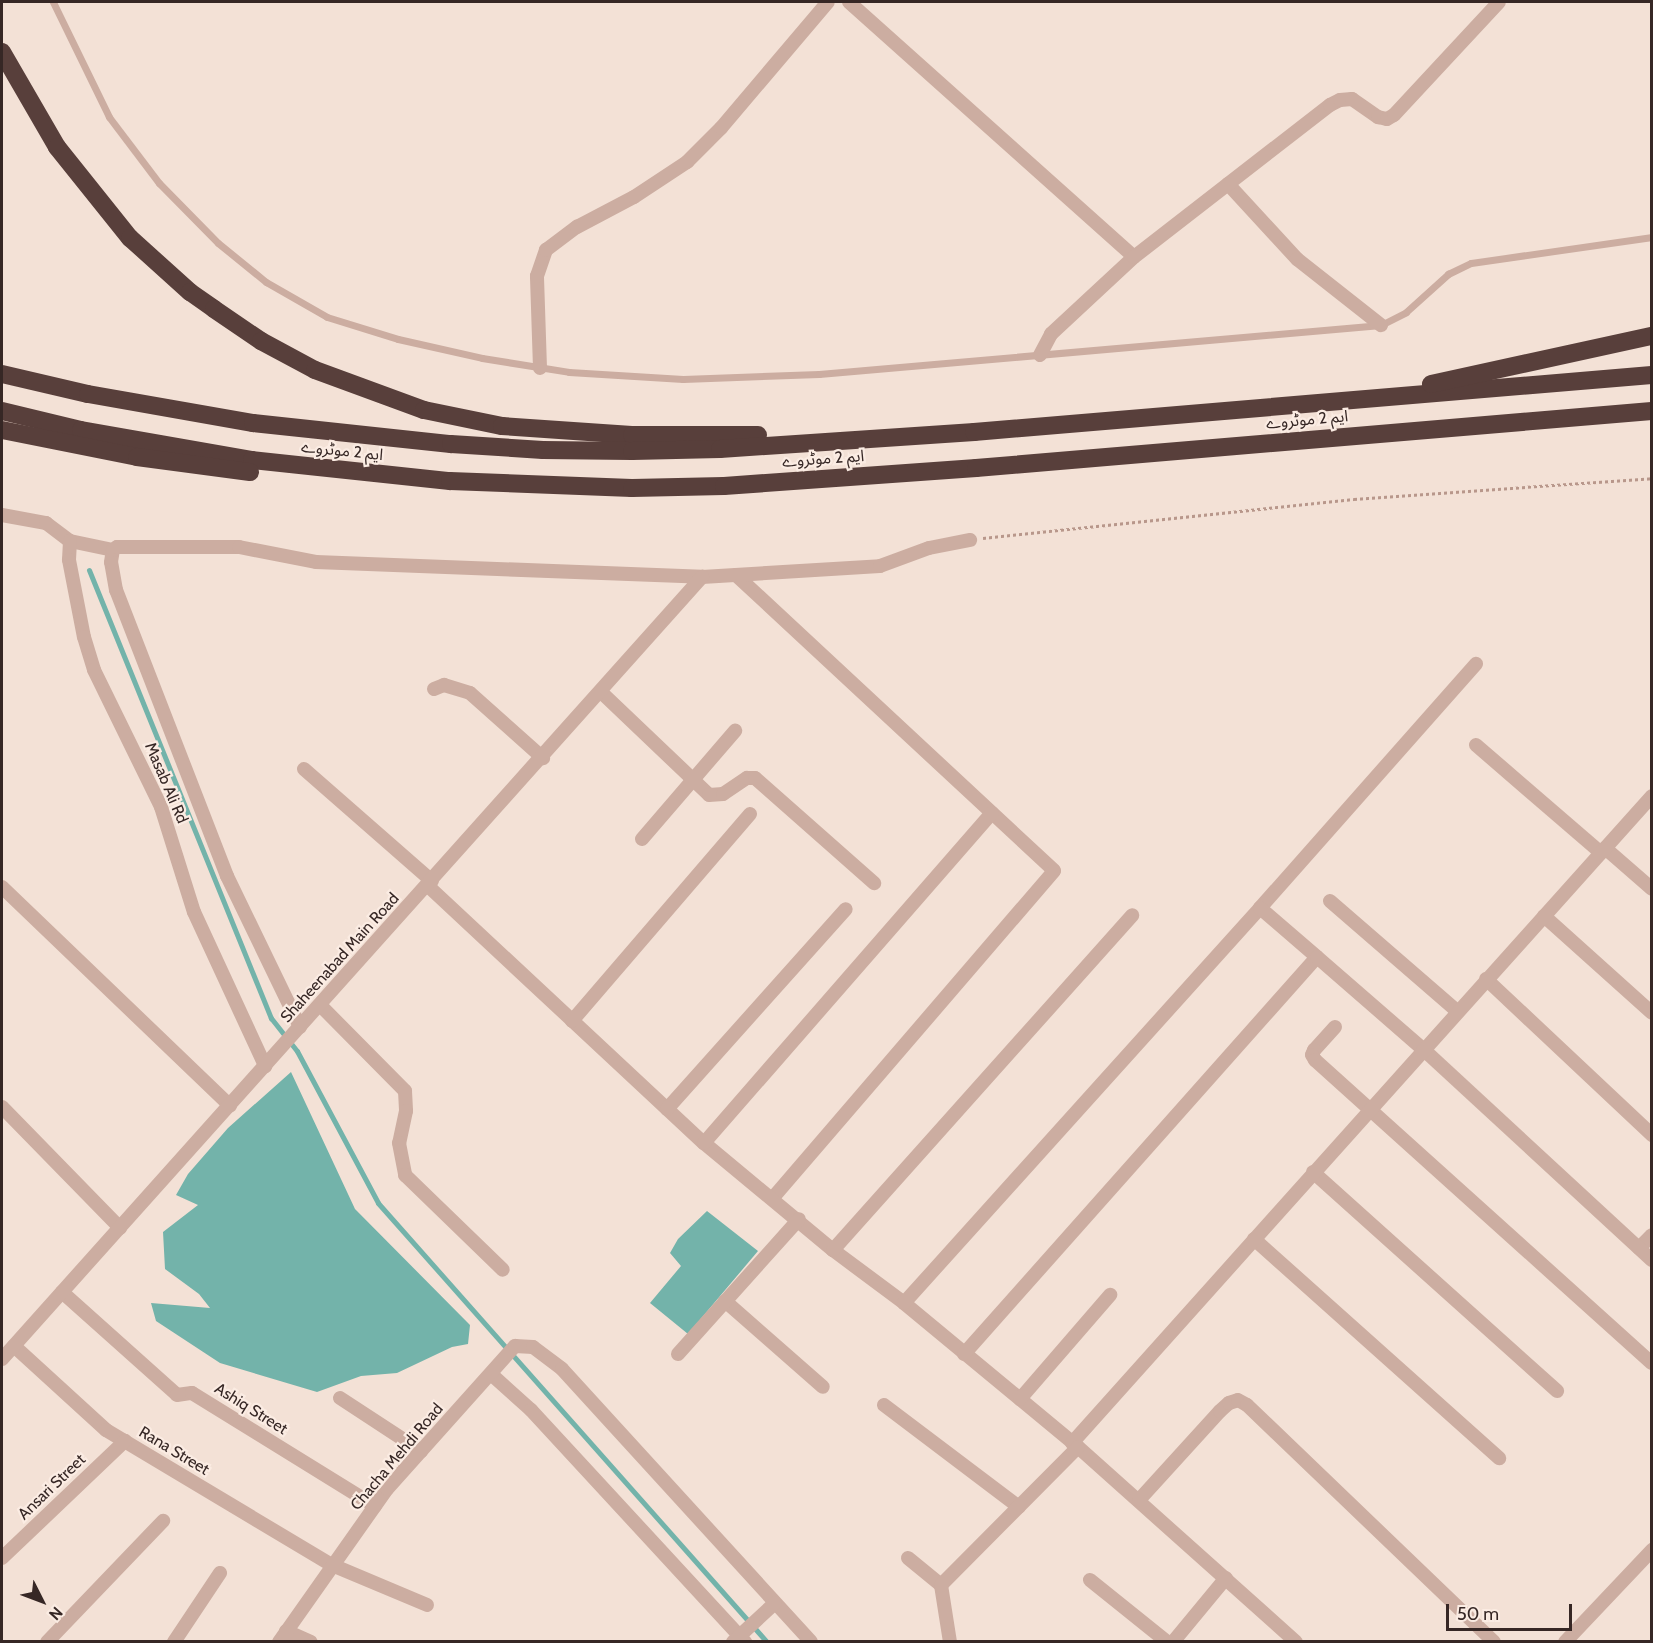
<!DOCTYPE html>
<html>
<head>
<meta charset="utf-8">
<style>
  body { margin:0 }
  #map { position:relative; width:1653px; height:1643px; overflow:hidden; background:#f3e1d6; font-family:Cabin,"Noto Sans Arabic",sans-serif }
  div>[style] { position:absolute }
  .water>* { inset:0; background:#73b3aa }
  .stream>* { height:5px; margin:-2.5px; padding:0 2.5px; transform-origin:2.5px; border-radius:2.5px; background:#73b3aa }
  .path>* { height:3px; margin-top:-1.5px; transform-origin:0; background:repeating-linear-gradient(90deg,#b8978b 0 3px,transparent 0 6px) }
  .service>* { height:7px; margin:-3.5px; padding:0 3.5px; transform-origin:3.5px; border-radius:3.5px; background:#ccada1 }
  .minor>* { height:14px; margin:-7px; padding:0 7px; transform-origin:7px; border-radius:7px; background:#ccada1 }
  .motorway>* { height:18px; margin:-9px; padding:0 9px; transform-origin:9px; border-radius:9px; background:#583f3b }
  span { translate:-50% -50%; white-space:nowrap; text-align:center; line-height:1.15; -webkit-text-stroke:4.5px #fbece3; paint-order:stroke }
  .street-label { font-size:16px; color:#362725 }
  .frame { position:absolute; inset:0; border:3px solid #362725; pointer-events:none }
  .north { position:absolute; left:12px; top:1571px; width:60px; height:60px; -webkit-text-stroke:4px #fbece3; paint-order:stroke; rotate:132deg; font-size:16px; font-weight:700; line-height:24px; text-align:center; color:#362725 }
  .north::after { content:''; display:block; margin:auto; width:21px; height:27px; background:#362725; clip-path:polygon(50% 0,100% 100%,50% 72%,0 100%) }
  .scale { position:absolute; left:1446px; top:1604px; width:126px; height:27px; box-sizing:border-box; border:3px solid #362725; border-top:0; padding-left:8px; font-size:18px; line-height:21px; white-space:nowrap; color:#362725; -webkit-text-stroke:4px #fbece3; paint-order:stroke }
</style>
</head>
<body>
<div id="map">
  <div class="water">
    <i style="clip-path:polygon(291px 1072px,355px 1209px,470px 1325px,468px 1344px,452px 1347px,397px 1373px,361px 1376px,317px 1392px,220px 1363px,156px 1321px,151px 1303px,210px 1308px,199px 1294px,165px 1269px,163px 1232px,198px 1205px,176px 1195px,188px 1174px,228px 1128px)"></i>
    <i style="clip-path:polygon(707px 1211px,758px 1251px,688px 1334px,650px 1303px,681px 1266px,670px 1253px,678px 1239px)"></i>
  </div>
  <div class="stream">
    <i style="left:89px;top:570px;width:484px;rotate:67.9deg"></i>
    <i style="left:271px;top:1018px;width:42px;rotate:51.8deg"></i>
    <i style="left:297px;top:1051px;width:172px;rotate:61.9deg"></i>
    <i style="left:378px;top:1203px;width:587px;rotate:48.46deg"></i>
  </div>
  <div class="path">
    <i style="left:983px;top:538px;width:373px;rotate:-6deg"></i>
    <i style="left:1354px;top:499px;width:299px;rotate:-4deg"></i>
  </div>
  <div class="service">
    <i style="left:53px;top:2px;width:128px;rotate:64deg"></i>
    <i style="left:109px;top:117px;width:83px;rotate:52.9deg"></i>
    <i style="left:159px;top:183px;width:84px;rotate:45.5deg"></i>
    <i style="left:218px;top:243px;width:62px;rotate:39.1deg"></i>
    <i style="left:266px;top:282px;width:70px;rotate:29.8deg"></i>
    <i style="left:327px;top:317px;width:74px;rotate:17.2deg"></i>
    <i style="left:398px;top:339px;width:86px;rotate:12.7deg"></i>
    <i style="left:482px;top:358px;width:88px;rotate:9.1deg"></i>
    <i style="left:569px;top:372px;width:114px;rotate:3.5deg"></i>
    <i style="left:683px;top:379px;width:136px;rotate:-2.1deg"></i>
    <i style="left:819px;top:374px;width:564px;rotate:-4.98deg"></i>
    <i style="left:1381px;top:325px;width:28px;rotate:-27deg"></i>
    <i style="left:1406px;top:312px;width:57px;rotate:-42.1deg"></i>
    <i style="left:1448px;top:274px;width:25px;rotate:-26deg"></i>
    <i style="left:1471px;top:263px;width:183px;rotate:-8.2deg"></i>
  </div>
  <div class="minor">
    <i style="left:849px;top:2px;width:382px;rotate:41.8deg"></i>
    <i style="left:1228px;top:184px;width:102px;rotate:47.4deg"></i>
    <i style="left:1297px;top:259px;width:107px;rotate:38.2deg"></i>
    <i style="left:1040px;top:355px;width:24px;rotate:-62deg"></i>
    <i style="left:1051px;top:334px;width:113px;rotate:-42.9deg"></i>
    <i style="left:1134px;top:257px;width:248px;rotate:-37.8deg"></i>
    <i style="left:1330px;top:105px;width:11px;rotate:-27deg"></i>
    <i style="left:1340px;top:100px;width:12px;rotate:-5deg"></i>
    <i style="left:1352px;top:99px;width:32px;rotate:35deg"></i>
    <i style="left:1378px;top:117px;width:9px;rotate:13deg"></i>
    <i style="left:1387px;top:119px;width:8px;rotate:-30deg"></i>
    <i style="left:1394px;top:115px;width:154px;rotate:-47.1deg"></i>
    <i style="left:540px;top:368px;width:92px;rotate:-91.9deg"></i>
    <i style="left:537px;top:276px;width:28px;rotate:-71deg"></i>
    <i style="left:546px;top:250px;width:39px;rotate:-37deg"></i>
    <i style="left:577px;top:227px;width:64px;rotate:-27.8deg"></i>
    <i style="left:634px;top:197px;width:64px;rotate:-33.4deg"></i>
    <i style="left:687px;top:162px;width:48px;rotate:-45deg"></i>
    <i style="left:721px;top:128px;width:165px;rotate:-49.7deg"></i>
    <i style="left:2px;top:515px;width:45px;rotate:10.3deg"></i>
    <i style="left:46px;top:523px;width:30px;rotate:37deg"></i>
    <i style="left:70px;top:541px;width:44px;rotate:11.8deg"></i>
    <i style="left:70px;top:541px;width:19px;rotate:93deg"></i>
    <i style="left:69px;top:560px;width:78px;rotate:79deg"></i>
    <i style="left:84px;top:637px;width:34px;rotate:73deg"></i>
    <i style="left:94px;top:670px;width:153px;rotate:63.9deg"></i>
    <i style="left:161px;top:807px;width:110px;rotate:72.6deg"></i>
    <i style="left:194px;top:912px;width:170px;rotate:65.2deg"></i>
    <i style="left:736px;top:575px;width:434px;rotate:42.9deg"></i>
    <i style="left:1054px;top:871px;width:431px;rotate:130.7deg"></i>
    <i style="left:434px;top:689px;width:11px;rotate:-22deg"></i>
    <i style="left:444px;top:685px;width:27px;rotate:17deg"></i>
    <i style="left:470px;top:693px;width:98px;rotate:41.7deg"></i>
    <i style="left:601px;top:692px;width:149px;rotate:43.6deg"></i>
    <i style="left:709px;top:795px;width:14px;rotate:-4deg"></i>
    <i style="left:723px;top:794px;width:29px;rotate:-34deg"></i>
    <i style="left:747px;top:778px;width:8px"></i>
    <i style="left:755px;top:778px;width:159px;rotate:41.4deg"></i>
    <i style="left:1476px;top:745px;width:165px;rotate:40.8deg"></i>
    <i style="left:304px;top:769px;width:170px;rotate:41.2deg"></i>
    <i style="left:642px;top:839px;width:143px;rotate:-49.3deg"></i>
    <i style="left:1605px;top:848px;width:62px;rotate:41.1deg"></i>
    <i style="left:428px;top:886px;width:377px;rotate:43deg"></i>
    <i style="left:704px;top:1143px;width:168px;rotate:39.7deg"></i>
    <i style="left:833px;top:1250px;width:89px;rotate:36.7deg"></i>
    <i style="left:904px;top:1303px;width:226px;rotate:39.6deg"></i>
    <i style="left:1078px;top:1447px;width:292px;rotate:41.8deg"></i>
    <i style="left:2px;top:887px;width:316px;rotate:43.8deg"></i>
    <i style="left:1330px;top:901px;width:168px;rotate:40.9deg"></i>
    <i style="left:1260px;top:908px;width:326px;rotate:-48.5deg"></i>
    <i style="left:1544px;top:916px;width:145px;rotate:41.9deg"></i>
    <i style="left:1486px;top:979px;width:228px;rotate:43.2deg"></i>
    <i style="left:320px;top:1005px;width:121px;rotate:45.3deg"></i>
    <i style="left:405px;top:1091px;width:20px;rotate:87deg"></i>
    <i style="left:406px;top:1111px;width:33px;rotate:102deg"></i>
    <i style="left:399px;top:1143px;width:33px;rotate:79deg"></i>
    <i style="left:405px;top:1175px;width:136px;rotate:44.1deg"></i>
    <i style="left:572px;top:1021px;width:273px;rotate:-49.3deg"></i>
    <i style="left:300px;top:1027px;width:168px;rotate:-115.8deg"></i>
    <i style="left:227px;top:876px;width:307px;rotate:-111.2deg"></i>
    <i style="left:116px;top:590px;width:28px;rotate:-100deg"></i>
    <i style="left:111px;top:562px;width:12px;rotate:-81deg"></i>
    <i style="left:113px;top:550px;width:5px;rotate:-37deg"></i>
    <i style="left:117px;top:547px;width:122px"></i>
    <i style="left:239px;top:547px;width:78px;rotate:11deg"></i>
    <i style="left:316px;top:562px;width:386px;rotate:2.2deg"></i>
    <i style="left:702px;top:577px;width:178px;rotate:-3.5deg"></i>
    <i style="left:880px;top:566px;width:52px;rotate:-20.2deg"></i>
    <i style="left:929px;top:548px;width:42px;rotate:-11deg"></i>
    <i style="left:1335px;top:1027px;width:31px;rotate:132deg"></i>
    <i style="left:1314px;top:1050px;width:5px;rotate:112deg"></i>
    <i style="left:1312px;top:1055px;width:6px;rotate:59deg"></i>
    <i style="left:1315px;top:1060px;width:453px;rotate:42deg"></i>
    <i style="left:2px;top:1107px;width:169px;rotate:45.7deg"></i>
    <i style="left:667px;top:1109px;width:268px;rotate:-48.2deg"></i>
    <i style="left:704px;top:1143px;width:438px;rotate:-48.9deg"></i>
    <i style="left:1313px;top:1172px;width:328px;rotate:41.9deg"></i>
    <i style="left:1254px;top:1239px;width:329px;rotate:41.8deg"></i>
    <i style="left:1639px;top:1248px;width:18px;rotate:-45deg"></i>
    <i style="left:833px;top:1250px;width:449px;rotate:-48.2deg"></i>
    <i style="left:62px;top:1292px;width:154px;rotate:41.8deg"></i>
    <i style="left:177px;top:1395px;width:15px;rotate:-8deg"></i>
    <i style="left:192px;top:1393px;width:215px;rotate:31.7deg"></i>
    <i style="left:725px;top:1301px;width:130px;rotate:41.3deg"></i>
    <i style="left:904px;top:1303px;width:532px;rotate:-47.97deg"></i>
    <i style="left:1260px;top:908px;width:75px;rotate:40.7deg"></i>
    <i style="left:14px;top:1346px;width:125px;rotate:42.4deg"></i>
    <i style="left:106px;top:1430px;width:263px;rotate:30.9deg"></i>
    <i style="left:332px;top:1565px;width:103px;rotate:22.8deg"></i>
    <i style="left:678px;top:1354px;width:181px;rotate:-48.1deg"></i>
    <i style="left:964px;top:1354px;width:531px;rotate:-48.36deg"></i>
    <i style="left:1317px;top:957px;width:140px;rotate:41deg"></i>
    <i style="left:1423px;top:1049px;width:311px;rotate:42.7deg"></i>
    <i style="left:2px;top:1359px;width:1050px;rotate:-48.17deg"></i>
    <i style="left:491px;top:1374px;width:54px;rotate:42deg"></i>
    <i style="left:531px;top:1410px;width:316px;rotate:47.3deg"></i>
    <i style="left:340px;top:1398px;width:97px;rotate:33.2deg"></i>
    <i style="left:1020px;top:1399px;width:138px;rotate:-49.1deg"></i>
    <i style="left:884px;top:1405px;width:169px;rotate:37.1deg"></i>
    <i style="left:1072px;top:1443px;width:869px;rotate:-48.13deg"></i>
    <i style="left:1139px;top:1500px;width:120px;rotate:-47.7deg"></i>
    <i style="left:1220px;top:1411px;width:12px;rotate:-42deg"></i>
    <i style="left:1229px;top:1403px;width:9px;rotate:-18deg"></i>
    <i style="left:1238px;top:1400px;width:10px;rotate:29deg"></i>
    <i style="left:1247px;top:1405px;width:342px;rotate:43.8deg"></i>
    <i style="left:2px;top:1558px;width:170px;rotate:-43.6deg"></i>
    <i style="left:908px;top:1558px;width:43px;rotate:39.3deg"></i>
    <i style="left:1090px;top:1580px;width:99px;rotate:38.8deg"></i>
    <i style="left:286px;top:1631px;width:27px;rotate:24deg"></i>
    <i style="left:47px;top:1642px;width:168px;rotate:-46.2deg"></i>
    <i style="left:174px;top:1642px;width:83px;rotate:-56.3deg"></i>
    <i style="left:279px;top:1642px;width:187px;rotate:-54.8deg"></i>
    <i style="left:387px;top:1489px;width:192px;rotate:-48.2deg"></i>
    <i style="left:515px;top:1346px;width:18px;rotate:3deg"></i>
    <i style="left:533px;top:1347px;width:36px;rotate:37deg"></i>
    <i style="left:562px;top:1369px;width:369px;rotate:47.6deg"></i>
    <i style="left:733px;top:1642px;width:57px;rotate:-42.9deg"></i>
    <i style="left:950px;top:1642px;width:58px;rotate:-99deg"></i>
    <i style="left:941px;top:1585px;width:194px;rotate:-45.2deg"></i>
    <i style="left:1173px;top:1642px;width:83px;rotate:-50.4deg"></i>
    <i style="left:1565px;top:1642px;width:127px;rotate:-46.6deg"></i>
  </div>
  <div class="motorway">
    <i style="left:2px;top:52px;width:110px;rotate:59.9deg"></i>
    <i style="left:57px;top:147px;width:117px;rotate:51.3deg"></i>
    <i style="left:130px;top:238px;width:81px;rotate:42deg"></i>
    <i style="left:190px;top:292px;width:29px;rotate:35deg"></i>
    <i style="left:214px;top:309px;width:57px;rotate:34.2deg"></i>
    <i style="left:261px;top:341px;width:61px;rotate:28.2deg"></i>
    <i style="left:315px;top:370px;width:116px;rotate:20.2deg"></i>
    <i style="left:424px;top:410px;width:80px;rotate:11.6deg"></i>
    <i style="left:502px;top:426px;width:130px;rotate:4deg"></i>
    <i style="left:632px;top:435px;width:126px"></i>
    <i style="left:2px;top:374px;width:88px;rotate:13.1deg"></i>
    <i style="left:88px;top:394px;width:168px;rotate:10deg"></i>
    <i style="left:253px;top:423px;width:199px;rotate:6.1deg"></i>
    <i style="left:451px;top:444px;width:92px;rotate:3.7deg"></i>
    <i style="left:543px;top:450px;width:89px;rotate:0.6deg"></i>
    <i style="left:632px;top:451px;width:88px;rotate:-1.3deg"></i>
    <i style="left:720px;top:449px;width:255px;rotate:-3.8deg"></i>
    <i style="left:974px;top:432px;width:680px;rotate:-4.81deg"></i>
    <i style="left:1431px;top:384px;width:226px;rotate:-12.3deg"></i>
    <i style="left:2px;top:411px;width:81px;rotate:13.5deg"></i>
    <i style="left:81px;top:430px;width:174px;rotate:10deg"></i>
    <i style="left:252px;top:460px;width:199px;rotate:6.1deg"></i>
    <i style="left:450px;top:481px;width:182px;rotate:2.2deg"></i>
    <i style="left:632px;top:488px;width:92px;rotate:-1.2deg"></i>
    <i style="left:724px;top:486px;width:253px;rotate:-4.1deg"></i>
    <i style="left:976px;top:468px;width:678px;rotate:-4.82deg"></i>
    <i style="left:2px;top:430px;width:138px;rotate:11.3deg"></i>
    <i style="left:137px;top:457px;width:114px;rotate:7.6deg"></i>
  </div>
  <div class="street-label">
    <span style="left:1307px;top:420px;rotate:-5deg">ایم 2 موٹروے</span>
    <span style="left:342px;top:451px;rotate:6deg">ایم 2 موٹروے</span>
    <span style="left:823px;top:459px;rotate:-4deg">ایم 2 موٹروے</span>
    <span style="left:166px;top:783px;rotate:67deg">Masab Ali Rd</span>
    <span style="left:340px;top:958px;rotate:-48deg">Shaheenabad Main Road</span>
    <span style="left:251px;top:1409px;rotate:32deg">Ashiq Street</span>
    <span style="left:174px;top:1451px;rotate:31deg">Rana Street</span>
    <span style="left:397px;top:1457px;rotate:-50deg">Chacha Mehdi Road</span>
    <span style="left:52px;top:1487px;rotate:-44deg">Ansari Street</span>
  </div>
  <div class="frame"></div>
  <div class="north">N</div>
  <div class="scale">50 m</div>
</div>
</body>
</html>
